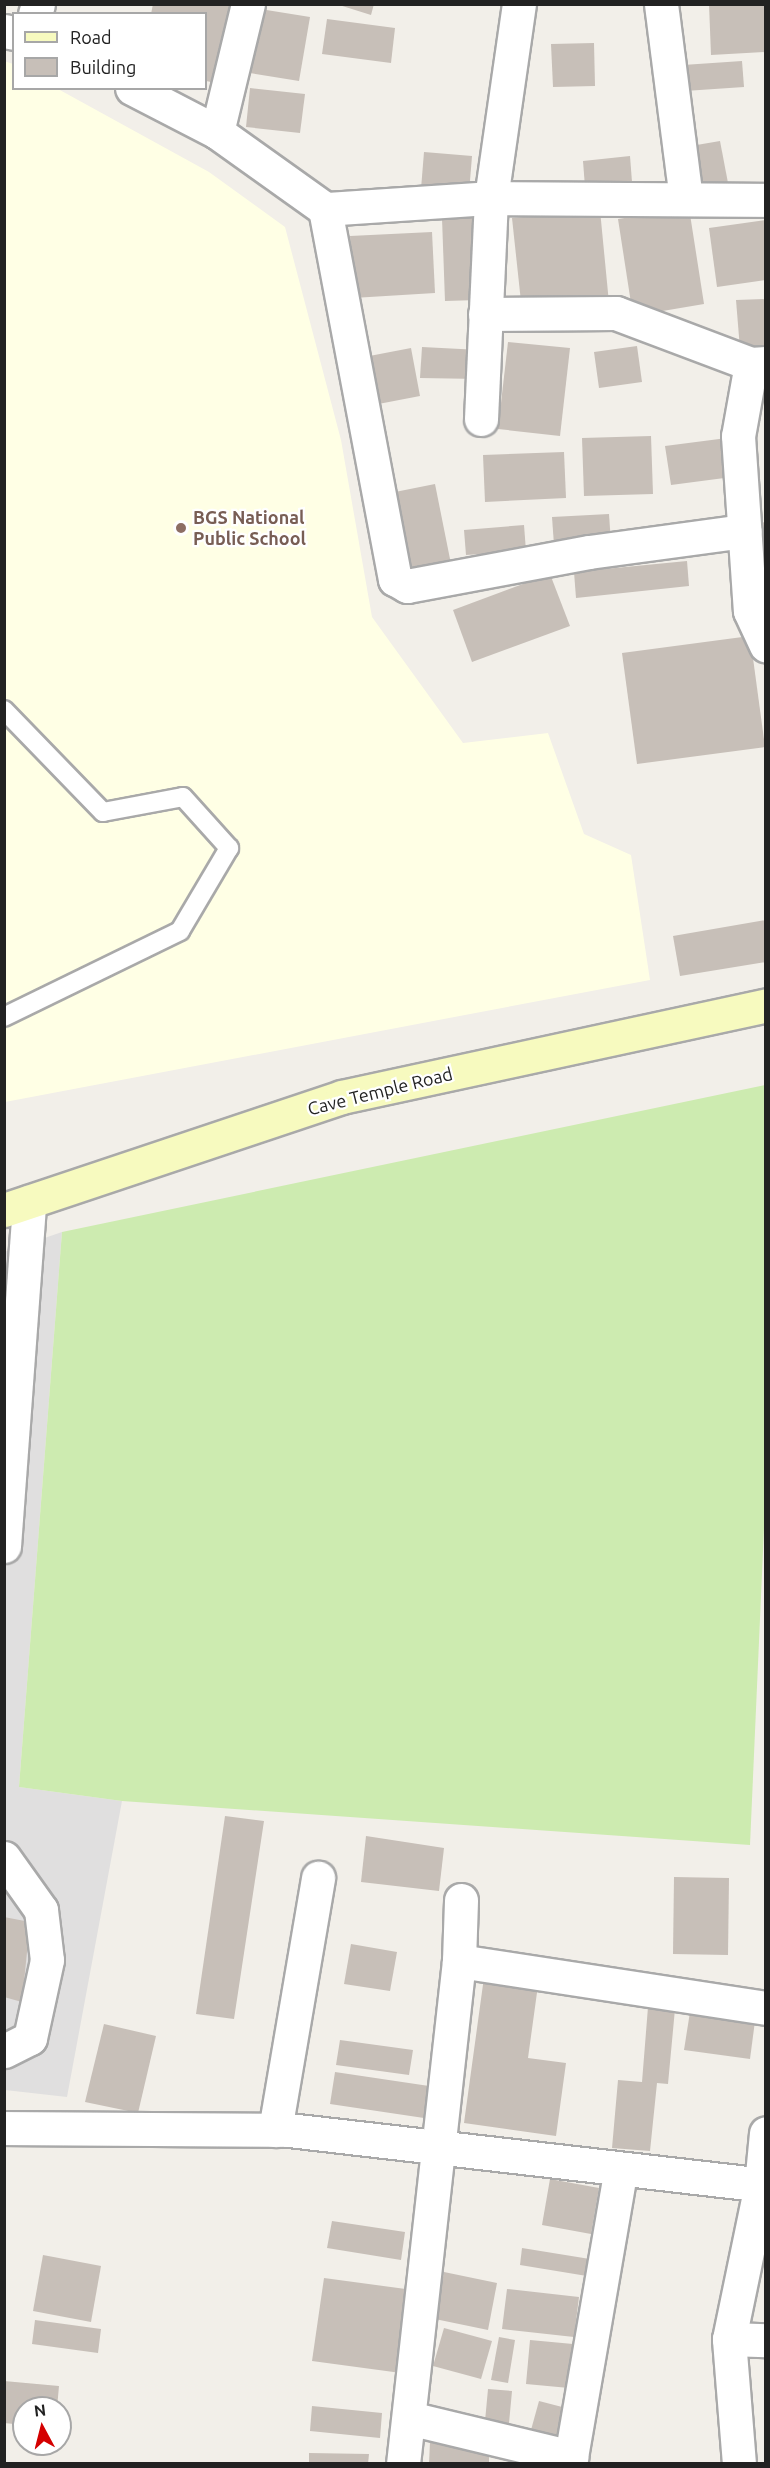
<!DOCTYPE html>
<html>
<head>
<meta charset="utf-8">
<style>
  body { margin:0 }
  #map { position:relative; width:770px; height:2468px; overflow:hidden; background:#f2efe9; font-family:Ubuntu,sans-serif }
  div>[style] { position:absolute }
  .residential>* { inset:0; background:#e0dfdf }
  .education>* { inset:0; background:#ffffe5 }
  .grass>* { inset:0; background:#cdebb0 }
  .building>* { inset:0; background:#c7bfb8 }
  .roads { filter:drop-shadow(2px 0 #a9a9a9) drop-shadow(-2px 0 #a9a9a9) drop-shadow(0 2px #a9a9a9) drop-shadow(0 -2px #a9a9a9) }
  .lane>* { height:18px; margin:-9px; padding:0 9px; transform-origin:9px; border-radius:9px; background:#fff }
  .street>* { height:33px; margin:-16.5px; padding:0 16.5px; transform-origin:16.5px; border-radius:16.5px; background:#fff }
  .secondary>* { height:33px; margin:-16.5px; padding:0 16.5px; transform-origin:16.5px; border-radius:16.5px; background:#f7fabf }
  .dots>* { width:16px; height:16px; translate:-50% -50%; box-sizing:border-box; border:3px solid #fff; border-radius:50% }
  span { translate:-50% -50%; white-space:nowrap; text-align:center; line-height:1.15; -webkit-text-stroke:4.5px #fff; paint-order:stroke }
  .education-label { font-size:18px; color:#785e54; font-weight:700 }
  .left { translate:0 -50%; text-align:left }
  .street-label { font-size:18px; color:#222 }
  .frame { position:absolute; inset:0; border:6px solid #222; pointer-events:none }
  .legend { position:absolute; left:12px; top:12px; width:195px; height:78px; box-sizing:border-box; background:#fff; border:2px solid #a7a7a7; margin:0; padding:8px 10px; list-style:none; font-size:18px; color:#222 }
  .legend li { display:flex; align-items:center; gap:12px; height:30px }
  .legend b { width:30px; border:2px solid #a7a7a7 }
  .north { position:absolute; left:12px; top:2396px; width:60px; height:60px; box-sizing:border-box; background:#fff; border:2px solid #a7a7a7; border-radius:50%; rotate:353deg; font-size:16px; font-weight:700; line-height:24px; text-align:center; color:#222 }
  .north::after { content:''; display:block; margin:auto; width:21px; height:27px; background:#d40000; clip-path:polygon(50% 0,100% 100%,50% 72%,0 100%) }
</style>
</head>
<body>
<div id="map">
  <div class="residential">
    <i style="clip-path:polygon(62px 1232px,19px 1787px,122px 1801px,67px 2097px,5px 2090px,4px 1252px)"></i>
  </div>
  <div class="education">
    <i style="clip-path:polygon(4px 61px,13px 64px,14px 88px,58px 89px,209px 172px,285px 227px,341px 440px,372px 617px,463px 743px,548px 733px,584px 834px,631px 855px,650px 980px,5px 1102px)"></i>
  </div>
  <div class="grass">
    <i style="clip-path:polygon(765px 1085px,766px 1483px,750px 1845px,122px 1801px,19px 1787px,62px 1232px)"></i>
  </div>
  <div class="building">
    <i style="clip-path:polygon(153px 4px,235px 4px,221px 84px,206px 81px,206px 14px,151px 14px)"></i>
    <i style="clip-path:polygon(336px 4px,374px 4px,371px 15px)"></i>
    <i style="clip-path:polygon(709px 4px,765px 4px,766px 52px,711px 55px)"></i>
    <i style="clip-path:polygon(254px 8px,310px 17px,299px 81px,244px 72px)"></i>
    <i style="clip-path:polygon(327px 19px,395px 28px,391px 63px,322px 54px)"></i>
    <i style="clip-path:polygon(594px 43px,595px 86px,553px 87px,551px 44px)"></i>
    <i style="clip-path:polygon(742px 61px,744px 87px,685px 91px,683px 65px)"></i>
    <i style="clip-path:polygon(250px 88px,305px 94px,300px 133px,246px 127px)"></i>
    <i style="clip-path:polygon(720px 141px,728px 183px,693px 189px,685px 147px)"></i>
    <i style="clip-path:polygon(424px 152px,472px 156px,469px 193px,421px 189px)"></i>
    <i style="clip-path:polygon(630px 156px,633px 195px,586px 200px,583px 161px)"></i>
    <i style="clip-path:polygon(689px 208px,704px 304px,633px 316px,618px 219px)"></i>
    <i style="clip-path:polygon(600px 210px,609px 303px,522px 311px,512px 218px)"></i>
    <i style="clip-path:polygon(475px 217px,478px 300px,445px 301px,442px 218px)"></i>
    <i style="clip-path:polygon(766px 220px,766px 280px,717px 287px,709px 228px)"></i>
    <i style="clip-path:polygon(432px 232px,435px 293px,353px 298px,350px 236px)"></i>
    <i style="clip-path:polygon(766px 299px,766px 347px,740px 349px,736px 300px)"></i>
    <i style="clip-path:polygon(508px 342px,570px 348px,560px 436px,498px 429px)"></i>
    <i style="clip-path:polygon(637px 346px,642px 382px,599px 388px,594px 352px)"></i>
    <i style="clip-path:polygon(422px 347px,480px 350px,479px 379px,420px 378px)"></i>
    <i style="clip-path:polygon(411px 348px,420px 396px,368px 406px,359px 358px)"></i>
    <i style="clip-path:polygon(651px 436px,653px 494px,584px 496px,582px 438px)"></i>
    <i style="clip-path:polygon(727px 438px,732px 477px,671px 485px,665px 446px)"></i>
    <i style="clip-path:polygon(564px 452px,566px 498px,485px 502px,483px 455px)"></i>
    <i style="clip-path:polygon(435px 484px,451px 564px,412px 572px,395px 492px)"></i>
    <i style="clip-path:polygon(609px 514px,611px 543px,554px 545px,552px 517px)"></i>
    <i style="clip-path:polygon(766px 522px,766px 606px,756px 523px)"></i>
    <i style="clip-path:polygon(524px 525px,526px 551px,466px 555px,464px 530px)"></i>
    <i style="clip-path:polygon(687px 561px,689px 586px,576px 598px,574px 572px)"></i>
    <i style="clip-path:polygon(550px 574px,570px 626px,472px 662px,453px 610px)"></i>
    <i style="clip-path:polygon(750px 636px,765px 747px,637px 764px,622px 653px)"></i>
    <i style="clip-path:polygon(766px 920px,766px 962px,680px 976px,673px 936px)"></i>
    <i style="clip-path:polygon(225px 1816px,264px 1821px,234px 2019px,196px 2014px)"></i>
    <i style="clip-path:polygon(366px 1836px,444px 1848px,439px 1891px,361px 1882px)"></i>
    <i style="clip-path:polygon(674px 1877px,729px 1878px,728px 1955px,673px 1954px)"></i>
    <i style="clip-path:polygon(4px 1917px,30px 1922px,22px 2002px,4px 1997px)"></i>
    <i style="clip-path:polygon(351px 1944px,397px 1952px,390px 1991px,344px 1984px)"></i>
    <i style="clip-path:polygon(485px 1970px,539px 1978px,528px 2058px,566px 2063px,556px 2136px,464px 2123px)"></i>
    <i style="clip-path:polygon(648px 2007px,675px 2009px,668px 2084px,657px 2083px,650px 2151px,612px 2148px,618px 2080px,642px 2082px)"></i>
    <i style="clip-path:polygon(690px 2012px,755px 2021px,750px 2059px,684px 2050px)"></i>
    <i style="clip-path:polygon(104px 2024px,156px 2036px,138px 2113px,85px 2102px)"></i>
    <i style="clip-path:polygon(340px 2040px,413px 2050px,409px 2075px,336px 2065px)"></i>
    <i style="clip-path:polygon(335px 2072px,429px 2086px,424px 2118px,330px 2104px)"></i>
    <i style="clip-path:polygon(550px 2179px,599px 2188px,591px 2234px,542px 2225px)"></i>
    <i style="clip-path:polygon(332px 2221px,405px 2232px,401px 2260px,327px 2248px)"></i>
    <i style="clip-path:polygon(522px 2248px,596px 2260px,593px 2277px,520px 2265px)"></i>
    <i style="clip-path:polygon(43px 2255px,101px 2266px,91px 2322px,33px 2311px)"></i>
    <i style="clip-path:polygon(444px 2272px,497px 2283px,488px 2330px,435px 2319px)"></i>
    <i style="clip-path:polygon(324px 2278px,413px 2290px,401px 2373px,312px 2361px)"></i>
    <i style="clip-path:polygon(507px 2289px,579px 2297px,574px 2337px,502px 2329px)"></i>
    <i style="clip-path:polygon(35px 2320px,101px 2329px,98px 2353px,32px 2344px)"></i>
    <i style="clip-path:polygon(444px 2328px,492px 2341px,481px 2379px,433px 2366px)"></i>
    <i style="clip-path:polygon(499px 2337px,515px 2340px,508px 2383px,491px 2380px)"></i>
    <i style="clip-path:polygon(530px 2340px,573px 2344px,569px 2388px,526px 2384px)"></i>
    <i style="clip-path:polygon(4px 2381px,59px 2386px,57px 2408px,24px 2408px,24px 2425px,4px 2423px)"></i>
    <i style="clip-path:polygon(488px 2389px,512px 2391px,509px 2423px,485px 2421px)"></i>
    <i style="clip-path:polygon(539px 2401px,566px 2408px,558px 2437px,531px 2430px)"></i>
    <i style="clip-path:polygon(312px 2406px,382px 2413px,380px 2438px,310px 2431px)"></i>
    <i style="clip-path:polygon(430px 2442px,489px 2444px,489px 2464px,429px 2464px)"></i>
    <i style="clip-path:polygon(309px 2453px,369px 2454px,368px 2464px,309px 2464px)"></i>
  </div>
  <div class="roads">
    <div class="lane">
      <i style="left:4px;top:710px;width:142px;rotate:45.9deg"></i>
      <i style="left:103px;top:812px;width:81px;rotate:-10.6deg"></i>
      <i style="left:183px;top:797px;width:69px;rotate:48deg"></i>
      <i style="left:229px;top:848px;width:96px;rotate:120.6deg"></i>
      <i style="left:180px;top:931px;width:196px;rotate:154deg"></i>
    </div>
    <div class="street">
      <i style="left:661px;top:4px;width:196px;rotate:82.7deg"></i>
      <i style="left:35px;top:14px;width:10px;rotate:-73deg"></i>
      <i style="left:4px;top:31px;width:10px;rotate:11deg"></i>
      <i style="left:132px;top:88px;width:96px;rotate:27.4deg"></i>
      <i style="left:217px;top:132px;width:133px;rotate:35.5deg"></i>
      <i style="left:325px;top:209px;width:377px;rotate:79.3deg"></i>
      <i style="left:395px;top:579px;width:14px;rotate:30deg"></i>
      <i style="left:407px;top:586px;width:185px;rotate:-10.6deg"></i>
      <i style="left:589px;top:552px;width:157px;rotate:-7.7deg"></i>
      <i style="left:217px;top:132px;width:132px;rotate:-76.4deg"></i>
      <i style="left:325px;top:209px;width:166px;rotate:-3.8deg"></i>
      <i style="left:491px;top:198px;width:196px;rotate:-81.8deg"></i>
      <i style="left:485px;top:314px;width:131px;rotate:-0.4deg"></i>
      <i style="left:616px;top:313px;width:144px;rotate:20.7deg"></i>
      <i style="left:751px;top:364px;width:15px;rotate:-4deg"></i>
      <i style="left:751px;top:364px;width:73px;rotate:100.2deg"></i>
      <i style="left:738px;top:436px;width:175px;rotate:86.1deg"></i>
      <i style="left:750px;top:611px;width:38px;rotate:65deg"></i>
      <i style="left:481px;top:419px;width:221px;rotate:-87.4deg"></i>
      <i style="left:491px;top:198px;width:275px;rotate:0.4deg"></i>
      <i style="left:4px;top:1546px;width:345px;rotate:-85.8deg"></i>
      <i style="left:4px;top:1858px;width:64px;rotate:54.6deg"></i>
      <i style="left:41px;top:1910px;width:50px;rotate:83.2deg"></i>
      <i style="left:47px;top:1960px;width:80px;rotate:102.3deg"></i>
      <i style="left:30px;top:2038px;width:29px;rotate:153deg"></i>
      <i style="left:459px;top:1961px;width:311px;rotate:8.7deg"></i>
      <i style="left:4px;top:2128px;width:285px;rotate:0.4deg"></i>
      <i style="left:289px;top:2130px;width:480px;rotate:6.6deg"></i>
      <i style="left:275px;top:2130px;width:256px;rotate:-80.3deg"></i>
      <i style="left:729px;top:2339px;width:37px;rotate:2deg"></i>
      <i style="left:409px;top:2418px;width:167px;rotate:13.5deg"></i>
      <i style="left:571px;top:2457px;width:292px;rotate:-80.2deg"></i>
      <i style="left:403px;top:2464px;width:506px;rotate:-83.65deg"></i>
      <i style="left:459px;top:1961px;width:61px;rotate:-88.1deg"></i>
      <i style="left:739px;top:2464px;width:125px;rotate:-94.6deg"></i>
      <i style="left:729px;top:2339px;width:157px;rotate:-78.3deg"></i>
      <i style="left:761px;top:2185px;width:52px;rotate:-84.5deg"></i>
    </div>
    <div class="secondary">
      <i style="left:4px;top:1210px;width:356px;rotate:-18.5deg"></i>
      <i style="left:342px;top:1097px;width:434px;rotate:-12.2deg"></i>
    </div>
  </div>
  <div class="dots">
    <i style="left:181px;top:528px;background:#8d6e63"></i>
  </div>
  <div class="education-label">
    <span class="left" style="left:193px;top:528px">BGS National<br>Public School</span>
  </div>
  <div class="street-label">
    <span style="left:380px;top:1091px;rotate:-14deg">Cave Temple Road</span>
  </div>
  <div class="frame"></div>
  <ul class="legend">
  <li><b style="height:8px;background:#f7fabf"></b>Road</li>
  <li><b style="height:16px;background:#c7bfb8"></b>Building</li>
  </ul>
  <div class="north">N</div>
</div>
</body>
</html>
